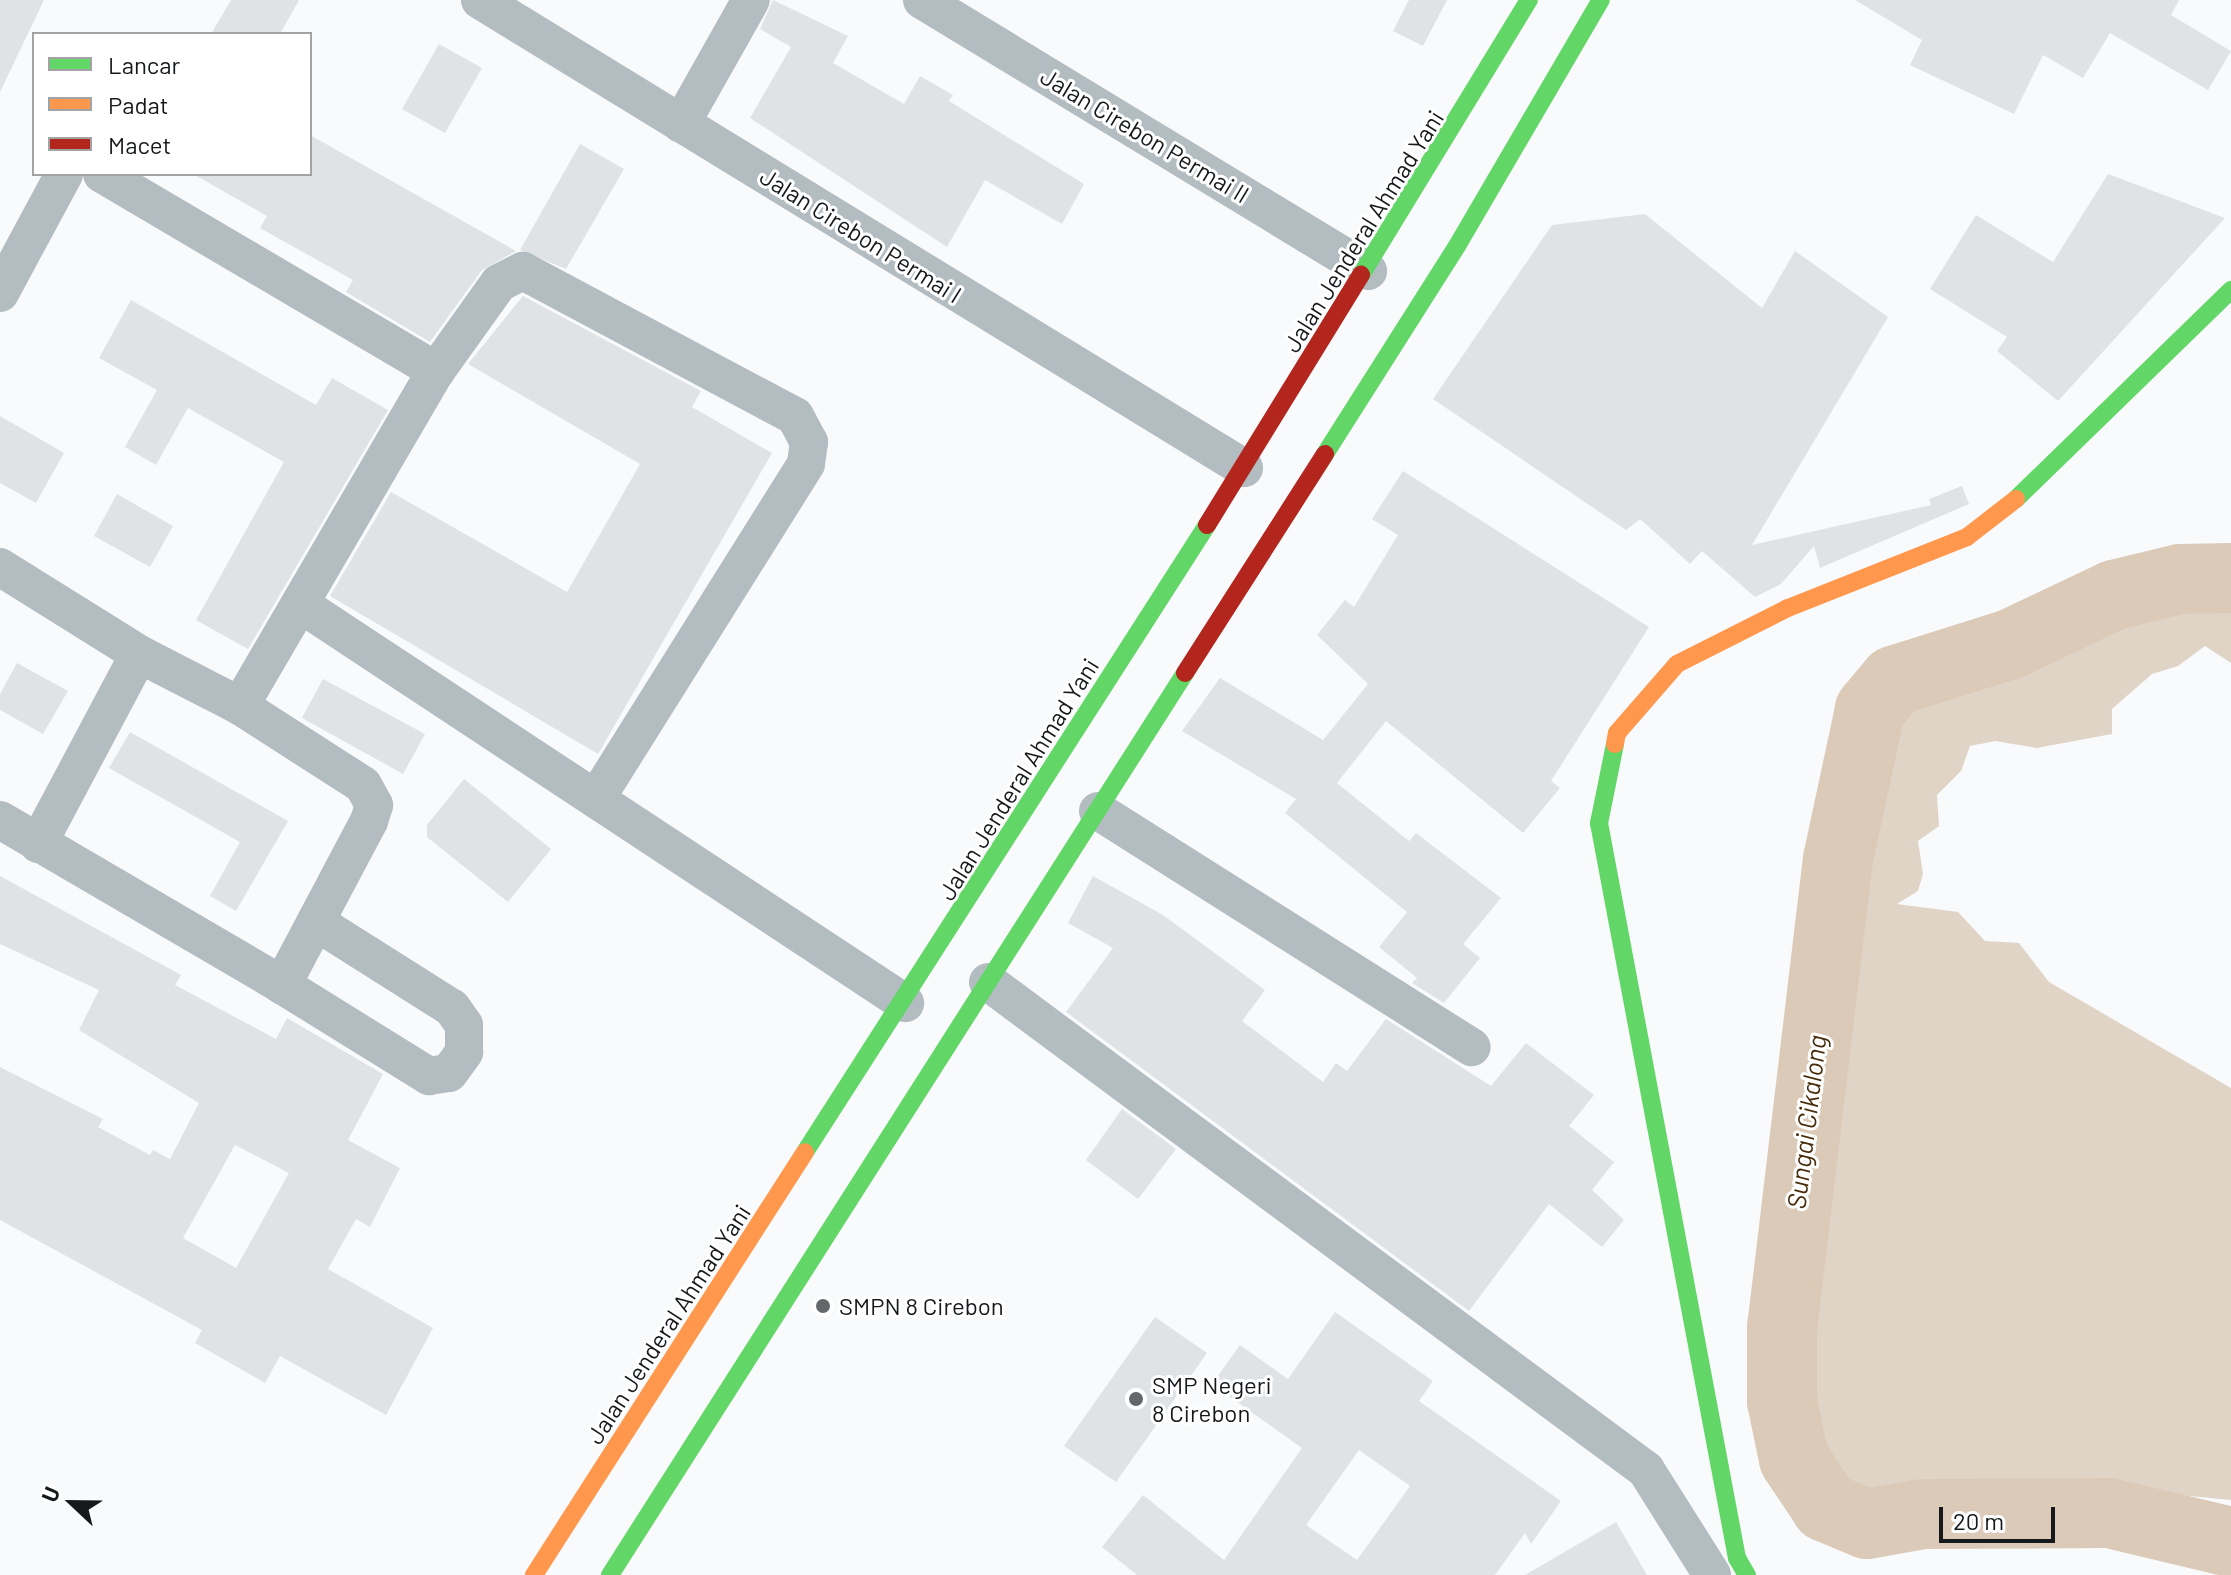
<!DOCTYPE html>
<html>
<head>
<meta charset="utf-8">
<style>
  body { margin:0 }
  #map { position:relative; width:2231px; height:1575px; overflow:hidden; background:#f8fafc; font-family:Barlow,sans-serif }
  div>[style] { position:absolute }
  .forest>* { inset:0; background:#e0d4c6 }
  .river>* { height:70px; margin:-35px; padding:0 35px; transform-origin:35px; border-radius:35px; background:#dbcab8 }
  .building>* { inset:0; background:#e0e3e6 }
  .street>* { height:38px; margin:-19px; padding:0 19px; transform-origin:19px; border-radius:19px; background:#b3bcc1 }
  .fast>* { height:18px; margin:-9px; padding:0 9px; transform-origin:9px; border-radius:9px; background:#63d668 }
  .slow>* { height:18px; margin:-9px; padding:0 9px; transform-origin:9px; border-radius:9px; background:#ff974d }
  .jam>* { height:18px; margin:-9px; padding:0 9px; transform-origin:9px; border-radius:9px; background:#b3261e }
  .dots>* { width:22px; height:22px; translate:-50% -50%; box-sizing:border-box; border:4px solid #fff; border-radius:50% }
  span { translate:-50% -50%; white-space:nowrap; text-align:center; line-height:1.15; -webkit-text-stroke:6px #fff; paint-order:stroke }
  .street-label { font-size:24px; color:#15191c }
  .poi-label { font-size:24px; color:#15191c }
  .left { translate:0 -50%; text-align:left }
  .water-label { font-size:26px; color:#462c0a; font-style:italic }
  .legend { position:absolute; left:32px; top:32px; width:280px; height:144px; box-sizing:border-box; background:#fff; border:2px solid #a1a3a4; margin:0; padding:10px 14px; list-style:none; font-size:24px; color:#15191c }
  .legend li { display:flex; align-items:center; gap:16px; height:40px }
  .legend b { width:40px; border:2px solid #a1a3a4 }
  .north { position:absolute; left:32px; top:1463px; width:80px; height:80px; -webkit-text-stroke:6px #fff; paint-order:stroke; rotate:292deg; font-size:22px; font-weight:700; line-height:32px; text-align:center; color:#15191c }
  .north::after { content:''; display:block; margin:auto; width:28px; height:36px; background:#15191c; clip-path:polygon(50% 0,100% 100%,50% 72%,0 100%) }
  .scale { position:absolute; left:1939px; top:1507px; width:116px; height:36px; box-sizing:border-box; border:4px solid #15191c; border-top:0; padding-left:10px; font-size:24px; line-height:28px; white-space:nowrap; color:#15191c; -webkit-text-stroke:6px #fff; paint-order:stroke }
</style>
</head>
<body>
<div id="map">
  <div class="forest">
    <i style="clip-path:polygon(2231px 595px,2231px 663px,2205px 646px,2178px 666px,2152px 674px,2112px 709px,2112px 734px,2037px 748px,1995px 741px,1970px 746px,1961px 771px,1937px 795px,1939px 826px,1918px 841px,1923px 874px,1918px 891px,1897px 904px,1958px 912px,1985px 941px,2019px 943px,2049px 982px,2231px 1088px,2231px 1500px,2106px 1488px,1855px 1499px,1824px 1477px,1800px 1439px,1797px 1377px,1803px 1269px,1839px 1078px,1841px 946px,1854px 847px,1880px 733px,1894px 703px,1916px 687px,2033px 655px,2110px 608px)"></i>
  </div>
  <div class="river">
    <i style="left:2231px;top:578px;width:51px;rotate:178.9deg"></i>
    <i style="left:2180px;top:579px;width:68px;rotate:166.4deg"></i>
    <i style="left:2114px;top:595px;width:114px;rotate:154.6deg"></i>
    <i style="left:2011px;top:644px;width:123px;rotate:162.5deg"></i>
    <i style="left:1894px;top:681px;width:38px;rotate:130deg"></i>
    <i style="left:1870px;top:710px;width:152px;rotate:102.1deg"></i>
    <i style="left:1838px;top:859px;width:470px;rotate:96.8deg"></i>
    <i style="left:1782px;top:1326px;width:75px;rotate:90deg"></i>
    <i style="left:1782px;top:1401px;width:59px;rotate:78.3deg"></i>
    <i style="left:1794px;top:1459px;width:58px;rotate:56.3deg"></i>
    <i style="left:1826px;top:1507px;width:44px;rotate:22.5deg"></i>
    <i style="left:1867px;top:1524px;width:57px;rotate:-10.1deg"></i>
    <i style="left:1923px;top:1514px;width:186px;rotate:-0.3deg"></i>
    <i style="left:2109px;top:1513px;width:125px;rotate:13.4deg"></i>
  </div>
  <div class="building">
    <i style="clip-path:polygon(0 0,44px 0,0 92px)"></i>
    <i style="clip-path:polygon(231px 0,299px 0,280px 34px,211px 34px)"></i>
    <i style="clip-path:polygon(773px 0,848px 36px,833px 63px,904px 104px,920px 76px,953px 95px,949px 101px,1084px 184px,1062px 224px,985px 180px,947px 247px,750px 118px,791px 47px,760px 29px)"></i>
    <i style="clip-path:polygon(1409px 0,1447px 0,1423px 46px,1393px 31px)"></i>
    <i style="clip-path:polygon(1855px 0,2179px 0,2171px 15px,2231px 51px,2208px 90px,2110px 33px,2083px 78px,2043px 55px,2014px 114px,1910px 65px,1922px 40px)"></i>
    <i style="clip-path:polygon(439px 44px,482px 68px,445px 133px,402px 109px)"></i>
    <i style="clip-path:polygon(310px 135px,516px 251px,482px 270px,430px 342px,346px 292px,353px 280px,260px 228px,267px 216px,193px 174px,310px 174px)"></i>
    <i style="clip-path:polygon(580px 144px,624px 169px,566px 269px,520px 250px)"></i>
    <i style="clip-path:polygon(2108px 174px,2225px 218px,2058px 401px,1997px 351px,2007px 337px,1930px 289px,1976px 215px,2053px 262px)"></i>
    <i style="clip-path:polygon(1645px 214px,1762px 308px,1795px 251px,1888px 317px,1752px 545px,1931px 505px,1929px 499px,1962px 486px,1969px 504px,1820px 568px,1814px 546px,1781px 584px,1755px 597px,1702px 551px,1690px 564px,1640px 519px,1626px 530px,1433px 399px,1552px 225px)"></i>
    <i style="clip-path:polygon(523px 296px,701px 391px,692px 407px,772px 453px,598px 754px,330px 596px,391px 492px,567px 592px,640px 464px,468px 364px)"></i>
    <i style="clip-path:polygon(131px 300px,316px 405px,332px 378px,388px 410px,248px 649px,196px 620px,284px 462px,188px 408px,156px 465px,125px 447px,157px 390px,99px 358px)"></i>
    <i style="clip-path:polygon(0 416px,64px 453px,36px 503px,0 483px)"></i>
    <i style="clip-path:polygon(1403px 471px,1649px 627px,1551px 781px,1560px 788px,1523px 833px,1386px 721px,1337px 783px,1409px 841px,1416px 833px,1501px 898px,1463px 944px,1480px 958px,1444px 1003px,1412px 983px,1417px 978px,1379px 947px,1407px 912px,1285px 813px,1296px 799px,1182px 731px,1220px 678px,1323px 740px,1368px 684px,1317px 635px,1345px 600px,1354px 607px,1398px 535px,1372px 519px)"></i>
    <i style="clip-path:polygon(117px 494px,173px 526px,150px 567px,94px 536px)"></i>
    <i style="clip-path:polygon(17px 663px,68px 691px,43px 734px,0 710px,0 694px)"></i>
    <i style="clip-path:polygon(323px 679px,425px 734px,403px 774px,302px 718px)"></i>
    <i style="clip-path:polygon(130px 732px,288px 821px,236px 911px,210px 896px,240px 842px,109px 768px)"></i>
    <i style="clip-path:polygon(464px 779px,551px 849px,508px 902px,427px 837px,427px 825px)"></i>
    <i style="clip-path:polygon(evenodd,0 876px,181px 975px,175px 985px,276px 1039px,287px 1018px,383px 1074px,348px 1140px,400px 1168px,370px 1227px,356px 1219px,328px 1269px,433px 1328px,386px 1415px,280px 1356px,265px 1383px,195px 1343px,202px 1330px,0 1220px,0 1067px,103px 1119px,98px 1127px,150px 1155px,153px 1150px,170px 1159px,199px 1103px,79px 1030px,99px 990px,0 944px,0 876px,235px 1145px,289px 1173px,236px 1268px,183px 1238px,235px 1145px)"></i>
    <i style="clip-path:polygon(1093px 876px,1163px 915px,1265px 990px,1242px 1021px,1323px 1082px,1336px 1063px,1347px 1071px,1386px 1019px,1491px 1086px,1526px 1043px,1594px 1095px,1569px 1126px,1614px 1162px,1592px 1190px,1624px 1220px,1602px 1247px,1549px 1204px,1469px 1311px,1066px 1012px,1113px 948px,1068px 923px)"></i>
    <i style="clip-path:polygon(1122px 1109px,1176px 1149px,1138px 1199px,1086px 1160px)"></i>
    <i style="clip-path:polygon(evenodd,1335px 1312px,1433px 1381px,1419px 1401px,1561px 1501px,1531px 1544px,1525px 1533px,1495px 1575px,1137px 1575px,1102px 1547px,1143px 1495px,1224px 1560px,1302px 1448px,1212px 1384px,1240px 1345px,1288px 1379px,1335px 1312px,1359px 1450px,1410px 1486px,1357px 1560px,1306px 1525px,1359px 1450px)"></i>
    <i style="clip-path:polygon(1155px 1317px,1207px 1353px,1116px 1482px,1064px 1446px)"></i>
    <i style="clip-path:polygon(1616px 1522px,1647px 1575px,1525px 1575px)"></i>
  </div>
  <div class="street">
    <i style="left:480px;top:0;width:896px;rotate:31.49deg"></i>
    <i style="left:922px;top:0;width:522px;rotate:31.28deg"></i>
    <i style="left:681px;top:124px;width:142px;rotate:-60.6deg"></i>
    <i style="left:102px;top:174px;width:388px;rotate:30.5deg"></i>
    <i style="left:0;top:293px;width:135px;rotate:-61.7deg"></i>
    <i style="left:0;top:567px;width:164px;rotate:32deg"></i>
    <i style="left:139px;top:654px;width:114px;rotate:27.2deg"></i>
    <i style="left:240px;top:706px;width:146px;rotate:32.7deg"></i>
    <i style="left:363px;top:785px;width:23px;rotate:61deg"></i>
    <i style="left:374px;top:805px;width:17px;rotate:107deg"></i>
    <i style="left:369px;top:821px;width:186px;rotate:117.9deg"></i>
    <i style="left:282px;top:985px;width:173px;rotate:31.8deg"></i>
    <i style="left:429px;top:1076px;width:20px;rotate:-9deg"></i>
    <i style="left:449px;top:1073px;width:26px;rotate:-54deg"></i>
    <i style="left:464px;top:1052px;width:27px;rotate:-90deg"></i>
    <i style="left:464px;top:1025px;width:21px;rotate:-125deg"></i>
    <i style="left:452px;top:1008px;width:161px;rotate:-147.7deg"></i>
    <i style="left:300px;top:604px;width:725px;rotate:33.41deg"></i>
    <i style="left:240px;top:706px;width:388px;rotate:-59.7deg"></i>
    <i style="left:436px;top:371px;width:108px;rotate:-54.4deg"></i>
    <i style="left:499px;top:283px;width:27px;rotate:-27deg"></i>
    <i style="left:523px;top:271px;width:308px;rotate:28.1deg"></i>
    <i style="left:795px;top:416px;width:30px;rotate:62deg"></i>
    <i style="left:809px;top:442px;width:22px;rotate:98deg"></i>
    <i style="left:806px;top:464px;width:395px;rotate:122.1deg"></i>
    <i style="left:1098px;top:811px;width:442px;rotate:32.3deg"></i>
    <i style="left:0;top:820px;width:327px;rotate:30.3deg"></i>
    <i style="left:38px;top:844px;width:215px;rotate:-62deg"></i>
    <i style="left:988px;top:982px;width:819px;rotate:36.56deg"></i>
    <i style="left:1646px;top:1470px;width:124px;rotate:57.8deg"></i>
  </div>
  <div class="fast">
    <i style="left:1361px;top:275px;width:322px;rotate:-58.6deg"></i>
    <i style="left:1325px;top:454px;width:246px;rotate:-57.6deg"></i>
    <i style="left:1457px;top:246px;width:285px;rotate:-59.7deg"></i>
    <i style="left:2016px;top:499px;width:300px;rotate:-44.2deg"></i>
    <i style="left:1615px;top:744px;width:81px;rotate:101.4deg"></i>
    <i style="left:1599px;top:823px;width:748px;rotate:79.37deg"></i>
    <i style="left:1737px;top:1558px;width:20px;rotate:60deg"></i>
    <i style="left:805px;top:1152px;width:745px;rotate:-57.33deg"></i>
    <i style="left:610px;top:1575px;width:1070px;rotate:-57.48deg"></i>
  </div>
  <div class="slow">
    <i style="left:1615px;top:744px;width:11px;rotate:-80deg"></i>
    <i style="left:1617px;top:733px;width:91px;rotate:-49deg"></i>
    <i style="left:1677px;top:664px;width:124px;rotate:-26.8deg"></i>
    <i style="left:1788px;top:608px;width:193px;rotate:-21.6deg"></i>
    <i style="left:1967px;top:537px;width:62px;rotate:-37.8deg"></i>
    <i style="left:534px;top:1575px;width:502px;rotate:-57.35deg"></i>
  </div>
  <div class="jam">
    <i style="left:1207px;top:525px;width:294px;rotate:-58.4deg"></i>
    <i style="left:1185px;top:673px;width:260px;rotate:-57.4deg"></i>
  </div>
  <div class="dots">
    <i style="left:823px;top:1306px;background:#64686a"></i>
    <i style="left:1136px;top:1399px;background:#64686a"></i>
  </div>
  <div class="street-label">
    <span style="left:1145px;top:135px;rotate:31deg">Jalan Cirebon Permai II</span>
    <span style="left:1363px;top:231px;rotate:-58deg">Jalan Jenderal Ahmad Yani</span>
    <span style="left:861px;top:235px;rotate:32deg">Jalan Cirebon Permai I</span>
    <span style="left:1018px;top:779px;rotate:-58deg">Jalan Jenderal Ahmad Yani</span>
    <span style="left:668px;top:1324px;rotate:-57deg">Jalan Jenderal Ahmad Yani</span>
  </div>
  <div class="poi-label">
    <span class="left" style="left:839px;top:1306px">SMPN 8 Cirebon</span>
    <span class="left" style="left:1152px;top:1399px">SMP Negeri<br>8 Cirebon</span>
  </div>
  <div class="water-label">
    <span style="left:1806px;top:1122px;rotate:-83deg">Sungai Cikalong</span>
  </div>
  <ul class="legend">
  <li><b style="height:10px;background:#63d668"></b>Lancar</li>
  <li><b style="height:10px;background:#ff974d"></b>Padat</li>
  <li><b style="height:10px;background:#b3261e"></b>Macet</li>
  </ul>
  <div class="north">U</div>
  <div class="scale">20 m</div>
</div>
</body>
</html>
